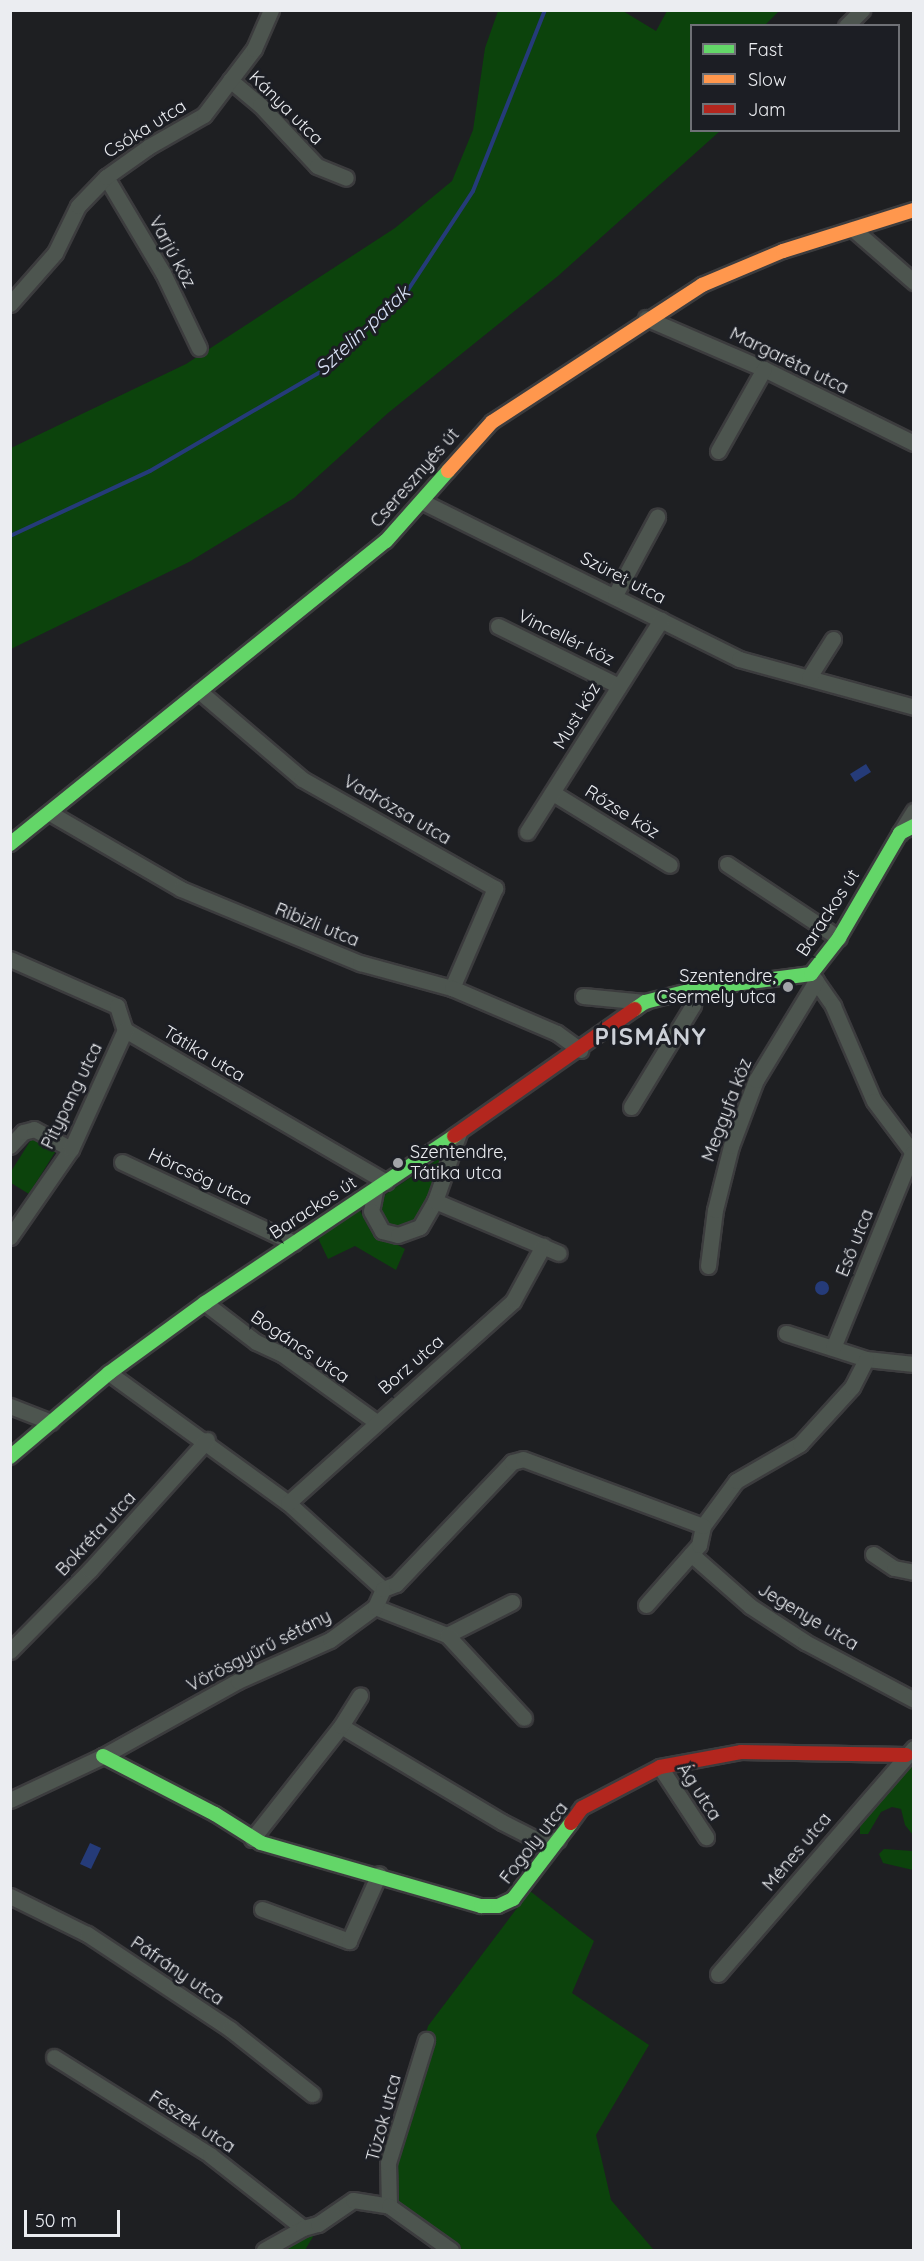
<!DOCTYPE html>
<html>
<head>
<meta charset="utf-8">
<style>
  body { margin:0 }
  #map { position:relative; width:924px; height:2261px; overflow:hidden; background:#1e1f22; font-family:Quicksand,sans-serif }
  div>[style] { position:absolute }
  .green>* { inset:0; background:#0c430c }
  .water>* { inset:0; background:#253b79 }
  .round { border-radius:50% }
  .stream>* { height:4px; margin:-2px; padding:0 2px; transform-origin:2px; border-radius:2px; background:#253b79 }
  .roads { filter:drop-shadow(2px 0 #3c3c3e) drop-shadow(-2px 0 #3c3c3e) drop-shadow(0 2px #3c3c3e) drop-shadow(0 -2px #3c3c3e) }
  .street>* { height:15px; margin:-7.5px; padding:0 7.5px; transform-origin:7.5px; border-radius:7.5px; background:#4d554f }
  .fast>* { height:14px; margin:-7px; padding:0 7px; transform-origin:7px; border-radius:7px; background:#63d668 }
  .slow>* { height:14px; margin:-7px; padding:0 7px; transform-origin:7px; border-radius:7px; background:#ff974d }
  .jam>* { height:14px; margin:-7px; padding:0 7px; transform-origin:7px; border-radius:7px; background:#b3261e }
  .dots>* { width:16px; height:16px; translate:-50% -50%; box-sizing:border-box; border:3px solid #1c1e24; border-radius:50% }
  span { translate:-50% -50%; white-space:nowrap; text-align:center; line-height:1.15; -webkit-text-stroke:6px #1c1e24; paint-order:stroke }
  .street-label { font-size:18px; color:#ebedf1 }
  .poi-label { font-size:18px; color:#ebedf1 }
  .right { translate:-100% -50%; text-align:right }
  .left { translate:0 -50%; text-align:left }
  .water-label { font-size:20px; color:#dae3f8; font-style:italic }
  .district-label { font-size:24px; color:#ccd0d7; font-weight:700; letter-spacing:1.5px }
  .frame { position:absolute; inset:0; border:12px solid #ebedf1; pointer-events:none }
  .legend { position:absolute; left:690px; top:24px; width:210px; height:108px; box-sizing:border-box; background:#1c1e24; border:2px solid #6f7176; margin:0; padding:8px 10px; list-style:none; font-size:18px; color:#ebedf1 }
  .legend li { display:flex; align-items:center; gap:12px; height:30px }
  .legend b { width:30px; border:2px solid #6f7176 }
  .scale { position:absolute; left:24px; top:2210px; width:96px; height:27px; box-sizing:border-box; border:3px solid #ebedf1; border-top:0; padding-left:8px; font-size:18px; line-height:21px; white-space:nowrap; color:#ebedf1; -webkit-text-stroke:4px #1c1e24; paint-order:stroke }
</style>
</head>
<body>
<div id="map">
  <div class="green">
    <i style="clip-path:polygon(498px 11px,623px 11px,656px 31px,667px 11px,779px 11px,765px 25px,692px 26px,692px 130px,720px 131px,558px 276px,388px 413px,294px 498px,189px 562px,11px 649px,11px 448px,186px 364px,395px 228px,452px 181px,473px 130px,485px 48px)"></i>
    <i style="clip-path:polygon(34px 1135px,57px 1149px,29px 1194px,11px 1183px,10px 1173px)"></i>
    <i style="clip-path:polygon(448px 1152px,423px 1218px,407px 1229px,383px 1224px,378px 1214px,380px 1202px,386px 1194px)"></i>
    <i style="clip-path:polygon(358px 1207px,370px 1230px,405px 1249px,396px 1270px,355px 1246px,328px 1259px,316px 1234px)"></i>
    <i style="clip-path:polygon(913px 1759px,913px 1835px,905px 1825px,901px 1809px,892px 1807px,881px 1812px,868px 1834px,860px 1834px,860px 1820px)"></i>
    <i style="clip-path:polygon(884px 1849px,913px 1851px,913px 1870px,883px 1863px,879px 1854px)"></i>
    <i style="clip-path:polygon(530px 1891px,594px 1941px,572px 1993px,649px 2045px,596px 2135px,611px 2200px,653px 2249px,660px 2250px,436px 2250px,384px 2213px,389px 2162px,428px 2026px)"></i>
    <i style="clip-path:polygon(317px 2230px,305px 2250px,273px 2250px)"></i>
  </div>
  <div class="water">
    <i style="clip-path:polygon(866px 764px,871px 772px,855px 782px,850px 774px)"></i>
    <i class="round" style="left:815px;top:1281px;width:14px;height:14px"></i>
    <i style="clip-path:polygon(90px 1843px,101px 1848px,91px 1869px,80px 1864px)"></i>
  </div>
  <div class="stream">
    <i style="left:10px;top:536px;width:154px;rotate:-24.9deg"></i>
    <i style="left:150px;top:471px;width:197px;rotate:-30.2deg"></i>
    <i style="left:320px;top:372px;width:120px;rotate:-43deg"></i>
    <i style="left:408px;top:290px;width:118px;rotate:-56.7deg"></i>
    <i style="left:473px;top:191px;width:195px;rotate:-68.3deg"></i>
  </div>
  <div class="roads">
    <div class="street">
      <i style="left:846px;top:26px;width:23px;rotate:-45deg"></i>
      <i style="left:230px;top:80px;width:39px;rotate:40deg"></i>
      <i style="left:260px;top:105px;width:83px;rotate:46.9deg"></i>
      <i style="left:317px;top:166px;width:31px;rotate:22deg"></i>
      <i style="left:106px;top:177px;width:112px;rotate:59.3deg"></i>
      <i style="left:163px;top:273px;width:83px;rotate:64.4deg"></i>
      <i style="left:853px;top:229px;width:81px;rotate:41deg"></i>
      <i style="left:10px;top:304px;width:68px;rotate:-48.6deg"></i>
      <i style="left:55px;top:253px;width:52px;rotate:-63.9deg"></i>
      <i style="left:78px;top:206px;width:40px;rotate:-46deg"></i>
      <i style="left:106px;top:177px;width:52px;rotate:-35.5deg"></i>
      <i style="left:148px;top:147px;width:64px;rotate:-29.7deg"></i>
      <i style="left:204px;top:115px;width:83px;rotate:-52.9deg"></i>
      <i style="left:254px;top:49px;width:43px;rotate:-66.4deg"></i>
      <i style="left:646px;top:318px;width:129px;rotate:23.4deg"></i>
      <i style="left:764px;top:369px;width:167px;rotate:26.3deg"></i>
      <i style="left:718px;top:451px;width:94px;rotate:-60.7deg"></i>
      <i style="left:423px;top:502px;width:353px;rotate:26.4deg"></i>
      <i style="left:739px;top:659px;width:181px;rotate:15.3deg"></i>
      <i style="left:615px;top:595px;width:89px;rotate:-61.7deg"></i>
      <i style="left:498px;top:626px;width:133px;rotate:26.4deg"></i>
      <i style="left:809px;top:677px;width:45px;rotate:-57.7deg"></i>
      <i style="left:199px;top:691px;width:135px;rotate:40.5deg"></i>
      <i style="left:302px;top:779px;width:222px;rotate:29.5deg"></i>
      <i style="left:495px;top:888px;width:109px;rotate:113.3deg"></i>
      <i style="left:553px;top:793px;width:137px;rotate:31.6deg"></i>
      <i style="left:50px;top:813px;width:151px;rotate:30.1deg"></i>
      <i style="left:181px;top:889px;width:194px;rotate:22.5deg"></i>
      <i style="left:360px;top:963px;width:95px;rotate:15.2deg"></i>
      <i style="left:452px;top:988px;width:114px;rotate:23.2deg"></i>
      <i style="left:557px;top:1033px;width:29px;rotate:36deg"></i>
      <i style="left:527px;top:832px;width:251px;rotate:-57.7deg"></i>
      <i style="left:900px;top:833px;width:26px;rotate:-58deg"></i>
      <i style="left:727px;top:864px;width:134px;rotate:33.5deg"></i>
      <i style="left:10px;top:959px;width:117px;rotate:23.7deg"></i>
      <i style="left:117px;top:1006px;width:25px;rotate:72deg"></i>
      <i style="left:125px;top:1030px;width:302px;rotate:30.2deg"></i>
      <i style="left:811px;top:974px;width:39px;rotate:55deg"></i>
      <i style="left:833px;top:1006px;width:103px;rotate:66.7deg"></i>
      <i style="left:874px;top:1101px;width:66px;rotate:53deg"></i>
      <i style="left:583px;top:996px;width:62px;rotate:5.5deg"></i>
      <i style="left:631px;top:1107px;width:119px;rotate:-58.7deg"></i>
      <i style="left:693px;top:1005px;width:16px;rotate:-79deg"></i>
      <i style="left:10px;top:1146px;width:19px;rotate:-47deg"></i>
      <i style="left:23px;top:1132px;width:11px;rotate:-15deg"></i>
      <i style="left:34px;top:1129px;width:42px;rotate:28.4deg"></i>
      <i style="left:122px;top:1162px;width:190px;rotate:25.2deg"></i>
      <i style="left:375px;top:1191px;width:20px;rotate:101deg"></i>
      <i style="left:371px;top:1211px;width:23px;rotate:61deg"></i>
      <i style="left:382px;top:1231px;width:16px;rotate:14deg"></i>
      <i style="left:398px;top:1235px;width:23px;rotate:-20deg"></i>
      <i style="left:420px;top:1227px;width:30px;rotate:-60deg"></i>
      <i style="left:435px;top:1201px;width:72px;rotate:-70.6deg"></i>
      <i style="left:435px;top:1201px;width:134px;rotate:22.8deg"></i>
      <i style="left:10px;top:1237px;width:107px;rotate:-55.3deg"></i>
      <i style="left:71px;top:1149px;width:131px;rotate:-65.6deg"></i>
      <i style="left:708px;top:1266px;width:56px;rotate:-82.9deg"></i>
      <i style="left:715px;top:1210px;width:66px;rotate:-76deg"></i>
      <i style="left:731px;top:1146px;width:71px;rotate:-69.3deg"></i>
      <i style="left:756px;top:1080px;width:116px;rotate:-58.8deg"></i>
      <i style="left:205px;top:1303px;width:64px;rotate:37.4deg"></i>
      <i style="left:256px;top:1342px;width:29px;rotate:25deg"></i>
      <i style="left:282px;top:1354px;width:115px;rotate:35.8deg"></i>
      <i style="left:786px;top:1333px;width:84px;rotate:18deg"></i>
      <i style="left:866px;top:1359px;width:48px;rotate:5.9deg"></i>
      <i style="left:833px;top:1348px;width:210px;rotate:-67.9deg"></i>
      <i style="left:109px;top:1373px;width:221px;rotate:36deg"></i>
      <i style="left:10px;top:1406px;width:44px;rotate:21.3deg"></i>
      <i style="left:691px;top:1554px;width:79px;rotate:41.4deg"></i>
      <i style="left:750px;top:1606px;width:66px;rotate:33.2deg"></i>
      <i style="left:805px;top:1642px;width:123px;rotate:28deg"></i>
      <i style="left:873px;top:1554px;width:25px;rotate:34deg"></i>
      <i style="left:894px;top:1568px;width:20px;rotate:11deg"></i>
      <i style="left:383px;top:1589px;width:128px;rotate:-137.8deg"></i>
      <i style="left:288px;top:1503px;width:302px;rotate:-41.9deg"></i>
      <i style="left:513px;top:1301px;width:63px;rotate:-61.4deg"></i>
      <i style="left:646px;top:1605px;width:80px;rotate:-48.5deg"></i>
      <i style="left:699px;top:1545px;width:19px;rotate:-78deg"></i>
      <i style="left:703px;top:1526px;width:56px;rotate:-53.7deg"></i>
      <i style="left:736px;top:1481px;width:74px;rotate:-30deg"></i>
      <i style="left:800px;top:1444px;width:77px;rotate:-47.6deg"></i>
      <i style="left:852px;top:1387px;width:31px;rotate:-63deg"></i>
      <i style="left:375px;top:1607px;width:77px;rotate:21.3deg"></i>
      <i style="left:447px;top:1635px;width:73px;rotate:-26.9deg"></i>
      <i style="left:447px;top:1635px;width:113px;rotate:47.1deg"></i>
      <i style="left:10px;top:1651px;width:114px;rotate:-45.4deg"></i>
      <i style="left:90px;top:1570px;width:175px;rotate:-48deg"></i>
      <i style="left:341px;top:1726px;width:187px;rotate:30.8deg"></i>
      <i style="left:502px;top:1822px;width:37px;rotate:27deg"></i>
      <i style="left:535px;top:1839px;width:23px;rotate:2deg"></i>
      <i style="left:660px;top:1767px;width:84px;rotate:56.7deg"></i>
      <i style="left:10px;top:1800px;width:103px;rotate:-25.3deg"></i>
      <i style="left:103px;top:1756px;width:154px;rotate:-29.1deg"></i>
      <i style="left:238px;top:1681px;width:101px;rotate:-24deg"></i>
      <i style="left:330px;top:1640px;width:56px;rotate:-36.3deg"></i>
      <i style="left:375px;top:1607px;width:20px;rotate:-66deg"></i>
      <i style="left:383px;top:1589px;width:14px;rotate:-21deg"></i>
      <i style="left:396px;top:1584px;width:168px;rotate:-46.4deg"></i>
      <i style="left:512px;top:1462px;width:11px;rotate:-15deg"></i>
      <i style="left:523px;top:1459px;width:192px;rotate:20.4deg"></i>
      <i style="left:252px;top:1839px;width:144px;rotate:-51.8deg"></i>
      <i style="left:341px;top:1726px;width:36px;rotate:-58deg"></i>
      <i style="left:10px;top:1896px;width:86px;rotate:26.3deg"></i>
      <i style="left:87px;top:1934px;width:172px;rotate:33.6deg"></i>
      <i style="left:230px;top:2029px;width:105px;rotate:38.4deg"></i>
      <i style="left:262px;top:1909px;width:93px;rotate:20.2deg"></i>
      <i style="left:349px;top:1941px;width:73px;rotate:-65.9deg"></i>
      <i style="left:718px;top:1974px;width:299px;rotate:-49.1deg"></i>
      <i style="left:54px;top:2057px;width:184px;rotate:32.1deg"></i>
      <i style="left:210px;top:2155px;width:118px;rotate:38.1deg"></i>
      <i style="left:389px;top:2206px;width:43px;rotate:-91.3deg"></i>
      <i style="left:388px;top:2163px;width:129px;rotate:-72.8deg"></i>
      <i style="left:264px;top:2250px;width:45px;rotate:-29.4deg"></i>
      <i style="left:303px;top:2228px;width:16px;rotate:-15deg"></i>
      <i style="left:318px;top:2224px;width:42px;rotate:-34.4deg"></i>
      <i style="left:353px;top:2200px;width:36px;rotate:9deg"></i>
      <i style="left:389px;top:2206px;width:76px;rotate:35.4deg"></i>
    </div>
    <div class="fast">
      <i style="left:10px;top:844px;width:483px;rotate:-38.9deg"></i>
      <i style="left:386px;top:541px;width:94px;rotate:-48.5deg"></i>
      <i style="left:635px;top:1009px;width:12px;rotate:-35deg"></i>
      <i style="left:645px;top:1002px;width:53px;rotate:-14.3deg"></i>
      <i style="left:696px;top:989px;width:116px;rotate:-7.4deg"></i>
      <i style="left:811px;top:974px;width:46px;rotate:-52.1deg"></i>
      <i style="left:839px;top:938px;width:121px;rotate:-59.8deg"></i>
      <i style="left:900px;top:833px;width:16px;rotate:-27deg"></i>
      <i style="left:10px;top:1457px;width:130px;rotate:-40.3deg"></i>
      <i style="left:109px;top:1373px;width:119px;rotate:-36.1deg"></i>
      <i style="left:205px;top:1303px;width:300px;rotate:-33.8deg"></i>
      <i style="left:103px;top:1756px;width:126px;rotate:27.4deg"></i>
      <i style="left:215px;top:1814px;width:54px;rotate:32.2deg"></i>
      <i style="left:261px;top:1843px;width:229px;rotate:16deg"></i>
      <i style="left:481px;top:1906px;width:17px"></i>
      <i style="left:498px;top:1906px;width:17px;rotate:-25deg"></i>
      <i style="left:513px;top:1899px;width:96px;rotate:-52.7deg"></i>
    </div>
    <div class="slow">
      <i style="left:448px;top:471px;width:66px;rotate:-48.1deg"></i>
      <i style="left:492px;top:422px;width:251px;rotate:-33.1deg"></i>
      <i style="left:702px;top:285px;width:88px;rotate:-22.8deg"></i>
      <i style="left:783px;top:251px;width:137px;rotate:-17.4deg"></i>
    </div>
    <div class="jam">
      <i style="left:454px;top:1136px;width:221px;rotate:-35.1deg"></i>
      <i style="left:571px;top:1823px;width:19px;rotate:-54deg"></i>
      <i style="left:582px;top:1808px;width:88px;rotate:-27.7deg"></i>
      <i style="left:660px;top:1767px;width:82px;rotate:-10.5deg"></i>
      <i style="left:741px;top:1752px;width:165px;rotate:1deg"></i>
    </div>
  </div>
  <div class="dots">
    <i style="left:788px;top:987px;background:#a3a5a9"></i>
    <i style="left:398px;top:1163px;background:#a3a5a9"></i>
  </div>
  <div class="street-label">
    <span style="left:286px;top:108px;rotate:45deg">Kánya utca</span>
    <span style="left:145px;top:129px;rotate:-32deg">Csóka utca</span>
    <span style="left:172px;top:252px;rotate:62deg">Varjú köz</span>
    <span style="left:789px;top:361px;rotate:26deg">Margaréta utca</span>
    <span style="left:415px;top:478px;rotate:-49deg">Cseresznyés út</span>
    <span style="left:623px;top:578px;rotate:27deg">Szüret utca</span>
    <span style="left:566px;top:638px;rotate:26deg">Vincellér köz</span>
    <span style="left:577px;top:716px;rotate:-59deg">Must köz</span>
    <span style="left:397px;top:810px;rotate:30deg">Vadrózsa utca</span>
    <span style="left:622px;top:812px;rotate:32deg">Rőzse köz</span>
    <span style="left:828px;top:913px;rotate:-57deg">Barackos út</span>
    <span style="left:317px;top:925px;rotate:22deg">Ribizli utca</span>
    <span style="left:204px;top:1054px;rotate:31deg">Tátika utca</span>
    <span style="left:72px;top:1096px;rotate:-64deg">Pitypang utca</span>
    <span style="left:727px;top:1110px;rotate:-69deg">Meggyfa köz</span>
    <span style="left:200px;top:1177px;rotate:25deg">Hörcsög utca</span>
    <span style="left:313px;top:1208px;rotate:-33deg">Barackos út</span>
    <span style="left:855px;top:1243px;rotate:-68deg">Eső utca</span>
    <span style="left:300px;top:1347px;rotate:34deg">Bogáncs utca</span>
    <span style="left:411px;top:1365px;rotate:-41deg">Borz utca</span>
    <span style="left:96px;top:1534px;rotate:-47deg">Bokréta utca</span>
    <span style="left:808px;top:1617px;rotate:31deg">Jegenye utca</span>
    <span style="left:259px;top:1651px;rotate:-27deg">Vörösgyűrű sétány</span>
    <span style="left:699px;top:1792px;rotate:57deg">Ág utca</span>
    <span style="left:534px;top:1843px;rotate:-52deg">Fogoly utca</span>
    <span style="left:797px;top:1852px;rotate:-50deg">Ménes utca</span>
    <span style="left:177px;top:1971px;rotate:34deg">Páfrány utca</span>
    <span style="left:384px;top:2118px;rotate:-75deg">Túzok utca</span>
    <span style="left:192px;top:2122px;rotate:33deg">Fészek utca</span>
  </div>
  <div class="poi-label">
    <span class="right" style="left:776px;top:987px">Szentendre,<br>Csermely utca</span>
    <span class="left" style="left:410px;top:1163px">Szentendre,<br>Tátika utca</span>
  </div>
  <div class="water-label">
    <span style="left:362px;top:330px;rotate:-43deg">Sztelin-patak</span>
  </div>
  <div class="district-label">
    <span style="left:651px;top:1037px">PISMÁNY</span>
  </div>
  <div class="frame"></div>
  <ul class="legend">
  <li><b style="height:8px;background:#63d668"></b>Fast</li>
  <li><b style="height:8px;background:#ff974d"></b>Slow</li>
  <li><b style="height:8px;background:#b3261e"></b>Jam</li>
  </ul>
  <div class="scale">50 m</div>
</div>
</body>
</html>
